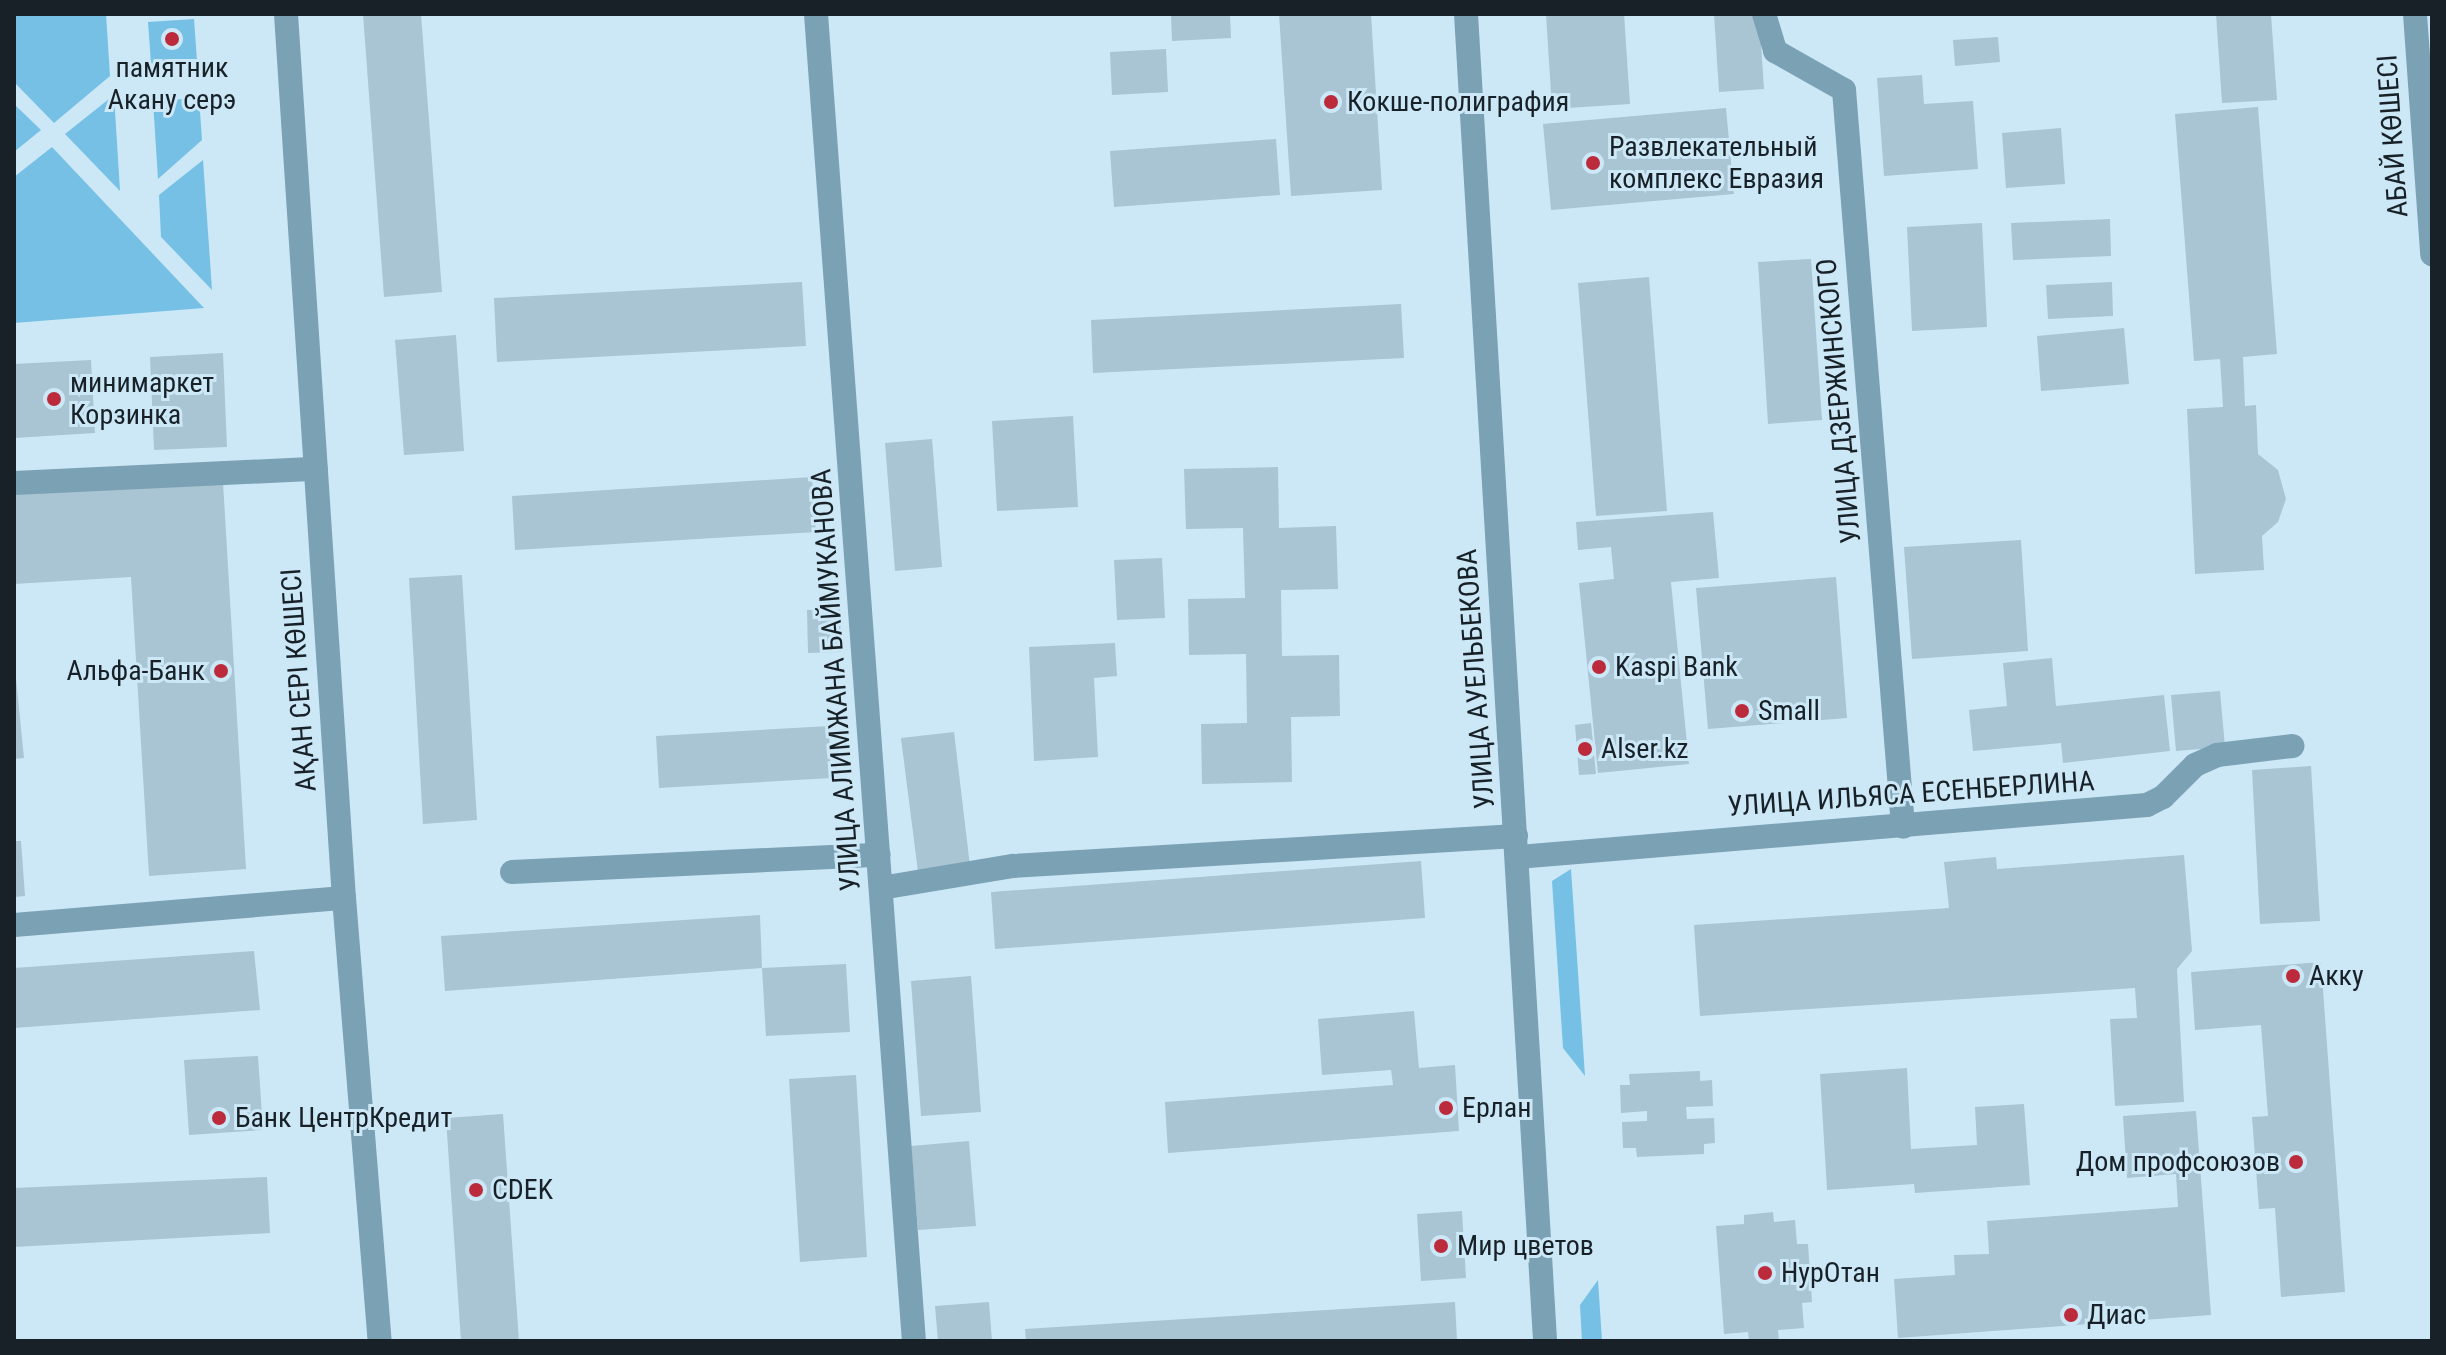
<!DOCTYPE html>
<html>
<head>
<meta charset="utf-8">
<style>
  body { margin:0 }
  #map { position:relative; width:2446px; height:1355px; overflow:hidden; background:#cce8f7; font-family:"Roboto Condensed",sans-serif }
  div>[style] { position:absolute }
  .green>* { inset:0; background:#75c0e4 }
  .building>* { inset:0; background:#a9c4d3 }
  .minor>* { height:24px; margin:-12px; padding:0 12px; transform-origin:12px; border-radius:12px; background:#7ba1b4 }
  .dots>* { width:22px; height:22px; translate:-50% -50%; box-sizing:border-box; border:4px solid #cce8f7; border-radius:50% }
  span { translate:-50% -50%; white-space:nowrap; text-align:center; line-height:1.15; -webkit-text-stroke:6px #cce8f7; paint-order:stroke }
  .poi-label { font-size:28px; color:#172127 }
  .left { translate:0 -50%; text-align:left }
  .right { translate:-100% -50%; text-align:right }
  .street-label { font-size:28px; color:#172127 }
  .frame { position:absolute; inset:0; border:16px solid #172127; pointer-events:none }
</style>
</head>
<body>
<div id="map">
  <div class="green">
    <i style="clip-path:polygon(14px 14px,106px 14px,110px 76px,54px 123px,14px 82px)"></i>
    <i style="clip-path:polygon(194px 19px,197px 61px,151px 64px,148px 22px)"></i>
    <i style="clip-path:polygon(114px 95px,120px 191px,65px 134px)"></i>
    <i style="clip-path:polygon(199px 98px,202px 140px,158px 179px,153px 101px)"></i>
    <i style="clip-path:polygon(14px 104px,41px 130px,14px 152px)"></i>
    <i style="clip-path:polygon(52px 147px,204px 308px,14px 323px,14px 177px)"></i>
    <i style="clip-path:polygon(203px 160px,212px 290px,161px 237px,159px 195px)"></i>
    <i style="clip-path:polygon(1571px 869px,1585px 1076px,1563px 1048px,1552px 881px)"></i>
    <i style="clip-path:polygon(1598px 1280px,1602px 1341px,1582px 1341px,1580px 1305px)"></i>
  </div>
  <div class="building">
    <i style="clip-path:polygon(363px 14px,421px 14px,442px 292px,384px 297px)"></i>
    <i style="clip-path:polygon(1171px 14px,1230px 14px,1231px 38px,1172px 41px)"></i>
    <i style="clip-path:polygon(1279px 14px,1371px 14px,1382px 190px,1291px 196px)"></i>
    <i style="clip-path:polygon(1546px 14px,1624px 14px,1630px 104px,1552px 109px)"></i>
    <i style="clip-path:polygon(1714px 14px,1759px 14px,1764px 89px,1719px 92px)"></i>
    <i style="clip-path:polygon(2216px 14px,2271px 14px,2277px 100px,2222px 103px)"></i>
    <i style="clip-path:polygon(1998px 37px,2000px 62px,1955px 66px,1953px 40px)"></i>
    <i style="clip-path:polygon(1166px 49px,1168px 92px,1112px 95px,1110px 52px)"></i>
    <i style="clip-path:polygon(1922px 75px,1924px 104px,1973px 101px,1978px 169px,1884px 176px,1877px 78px)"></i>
    <i style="clip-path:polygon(2258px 107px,2277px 354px,2243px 357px,2245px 406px,2256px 405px,2258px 454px,2278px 470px,2286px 499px,2278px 522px,2262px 536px,2264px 570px,2195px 574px,2187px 409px,2223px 407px,2220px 359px,2194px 361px,2175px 114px)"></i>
    <i style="clip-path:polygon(1726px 108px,1734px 194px,1551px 210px,1543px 124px)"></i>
    <i style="clip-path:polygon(2061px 128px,2065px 184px,2006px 188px,2002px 133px)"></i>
    <i style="clip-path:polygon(1276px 139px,1280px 195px,1114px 207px,1110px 151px)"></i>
    <i style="clip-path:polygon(2110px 219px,2111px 256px,2013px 260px,2011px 223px)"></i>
    <i style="clip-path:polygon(1982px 223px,1987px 327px,1912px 331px,1907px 227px)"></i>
    <i style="clip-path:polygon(1811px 259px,1822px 420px,1768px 424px,1758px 262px)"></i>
    <i style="clip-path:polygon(1649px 277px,1667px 511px,1596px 516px,1578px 283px)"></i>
    <i style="clip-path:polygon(802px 282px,806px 346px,497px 362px,494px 298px)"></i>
    <i style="clip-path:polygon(2112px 282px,2113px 316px,2048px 319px,2046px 285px)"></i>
    <i style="clip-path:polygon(1401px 304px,1404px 358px,1093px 373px,1091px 320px)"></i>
    <i style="clip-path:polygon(2124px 328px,2129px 384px,2041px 391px,2037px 336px)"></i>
    <i style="clip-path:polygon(456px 335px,464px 451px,404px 455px,395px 340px)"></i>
    <i style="clip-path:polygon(223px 353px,227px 447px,154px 450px,150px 357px)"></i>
    <i style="clip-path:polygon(91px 360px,95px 433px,14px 438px,14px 364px)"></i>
    <i style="clip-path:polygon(1073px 416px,1078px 507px,997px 511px,992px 421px)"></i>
    <i style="clip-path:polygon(932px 439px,942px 567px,895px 571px,885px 443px)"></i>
    <i style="clip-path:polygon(1278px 467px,1279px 528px,1336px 526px,1338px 589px,1281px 590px,1282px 656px,1339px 655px,1340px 716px,1291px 717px,1292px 782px,1202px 784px,1201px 724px,1247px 723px,1246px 654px,1189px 655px,1188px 599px,1245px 598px,1243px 528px,1186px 529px,1184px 469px)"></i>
    <i style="clip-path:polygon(812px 477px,816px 532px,515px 550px,512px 496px)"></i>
    <i style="clip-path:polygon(223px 482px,246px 869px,149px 876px,131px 577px,14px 584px,14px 494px)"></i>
    <i style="clip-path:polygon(1713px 512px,1719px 578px,1671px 582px,1689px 764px,1598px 773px,1579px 583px,1614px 579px,1611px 547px,1578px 550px,1576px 522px)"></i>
    <i style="clip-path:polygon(2021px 540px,2028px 651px,1912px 659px,1904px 547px)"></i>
    <i style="clip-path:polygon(1162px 558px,1165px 618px,1117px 620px,1114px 560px)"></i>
    <i style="clip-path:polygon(462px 575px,477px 820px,423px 824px,409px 578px)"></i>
    <i style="clip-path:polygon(1836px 577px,1847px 718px,1708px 729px,1696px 588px)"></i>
    <i style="clip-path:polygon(840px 609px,841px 652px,808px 653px,807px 610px)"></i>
    <i style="clip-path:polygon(1115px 643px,1117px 676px,1094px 678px,1098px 757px,1034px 761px,1029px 647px)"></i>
    <i style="clip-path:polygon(14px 658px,24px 758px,14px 759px)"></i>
    <i style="clip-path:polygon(2052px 658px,2056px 706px,2164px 695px,2170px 751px,2063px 763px,2061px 743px,1973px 751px,1969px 710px,2007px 706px,2003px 663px)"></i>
    <i style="clip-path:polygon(2220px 691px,2225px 747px,2176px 751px,2171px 695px)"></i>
    <i style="clip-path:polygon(1591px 723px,1596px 774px,1579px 775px,1575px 725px)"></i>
    <i style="clip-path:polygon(829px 726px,831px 778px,659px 788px,656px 736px)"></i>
    <i style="clip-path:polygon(954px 732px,970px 866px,918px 872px,901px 738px)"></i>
    <i style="clip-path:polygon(2311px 766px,2320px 921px,2260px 924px,2252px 770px)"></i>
    <i style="clip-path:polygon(14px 841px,21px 841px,25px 896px,14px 897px)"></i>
    <i style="clip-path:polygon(2184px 855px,2192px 951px,2177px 969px,2184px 1102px,2115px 1106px,2110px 1019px,2137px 1018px,2135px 988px,1700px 1016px,1694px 925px,1949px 908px,1944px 862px,1996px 857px,1997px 869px)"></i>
    <i style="clip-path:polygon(1421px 861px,1425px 918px,995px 949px,991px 892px)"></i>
    <i style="clip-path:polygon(760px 915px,762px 968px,445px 991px,441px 936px)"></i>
    <i style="clip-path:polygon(254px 951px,260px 1010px,14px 1028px,14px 968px)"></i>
    <i style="clip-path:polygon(2321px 962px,2345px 1292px,2281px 1297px,2275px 1208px,2259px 1209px,2252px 1117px,2268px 1116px,2261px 1025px,2195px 1030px,2191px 972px)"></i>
    <i style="clip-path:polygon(846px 964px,850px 1032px,766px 1036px,762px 968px)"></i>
    <i style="clip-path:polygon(971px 976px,981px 1112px,921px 1116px,911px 981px)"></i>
    <i style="clip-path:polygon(1414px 1011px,1419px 1068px,1455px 1065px,1459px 1131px,1168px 1153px,1165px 1102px,1393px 1085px,1391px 1070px,1322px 1075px,1318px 1019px)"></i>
    <i style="clip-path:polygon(258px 1056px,263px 1130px,189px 1135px,184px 1060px)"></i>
    <i style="clip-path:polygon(1907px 1068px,1911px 1149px,1977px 1145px,1975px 1107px,2024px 1104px,2030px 1185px,1915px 1193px,1914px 1184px,1827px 1190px,1820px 1074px)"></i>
    <i style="clip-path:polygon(1700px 1071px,1700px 1081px,1712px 1080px,1713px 1106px,1686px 1107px,1687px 1119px,1714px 1118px,1715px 1143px,1704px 1144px,1704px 1154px,1637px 1157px,1636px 1148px,1623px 1148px,1622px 1122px,1647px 1121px,1647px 1111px,1621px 1113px,1620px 1085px,1630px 1085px,1629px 1074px)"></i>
    <i style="clip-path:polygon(856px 1075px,867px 1257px,800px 1262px,789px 1079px)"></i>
    <i style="clip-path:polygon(2196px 1111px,2211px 1315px,1898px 1338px,1894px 1279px,1955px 1275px,1954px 1255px,1989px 1254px,1987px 1221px,2178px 1207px,2176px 1174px,2127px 1178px,2123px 1116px)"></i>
    <i style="clip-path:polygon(503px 1114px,519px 1341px,461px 1341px,446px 1118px)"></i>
    <i style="clip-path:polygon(969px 1141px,976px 1226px,918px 1230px,911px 1146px)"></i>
    <i style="clip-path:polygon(267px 1177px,270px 1233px,14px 1247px,14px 1188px)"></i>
    <i style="clip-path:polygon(1462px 1211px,1466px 1278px,1421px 1281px,1417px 1214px)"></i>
    <i style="clip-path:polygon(1773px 1212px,1774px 1222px,1795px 1220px,1797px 1244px,1808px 1244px,1812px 1302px,1802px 1303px,1804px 1328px,1778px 1330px,1779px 1341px,1749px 1341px,1748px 1332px,1724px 1334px,1716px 1226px,1744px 1224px,1744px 1215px)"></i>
    <i style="clip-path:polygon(989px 1302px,992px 1341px,938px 1341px,935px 1306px)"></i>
    <i style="clip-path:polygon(1455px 1302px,1457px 1341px,1026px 1341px,1025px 1329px)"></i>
  </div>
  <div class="minor">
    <i style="left:286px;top:14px;width:886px;rotate:86.25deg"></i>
    <i style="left:344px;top:898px;width:444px;rotate:85.4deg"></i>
    <i style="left:816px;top:14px;width:1331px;rotate:85.78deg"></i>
    <i style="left:1466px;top:14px;width:1329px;rotate:86.59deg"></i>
    <i style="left:1764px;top:14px;width:39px;rotate:73deg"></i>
    <i style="left:1775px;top:51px;width:79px;rotate:29.5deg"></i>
    <i style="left:1844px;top:90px;width:739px;rotate:85.42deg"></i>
    <i style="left:2415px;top:14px;width:241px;rotate:85.9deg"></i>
    <i style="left:14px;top:483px;width:302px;rotate:-2.7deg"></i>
    <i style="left:1517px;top:857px;width:632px;rotate:-4.72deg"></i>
    <i style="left:2147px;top:805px;width:18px;rotate:-27deg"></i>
    <i style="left:2163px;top:797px;width:45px;rotate:-45deg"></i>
    <i style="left:2195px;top:765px;width:24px;rotate:-24deg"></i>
    <i style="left:2217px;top:755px;width:76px;rotate:-6.8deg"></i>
    <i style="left:512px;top:872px;width:367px;rotate:-2.7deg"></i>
    <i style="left:881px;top:888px;width:134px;rotate:-9.5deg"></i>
    <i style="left:1013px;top:866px;width:504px;rotate:-3.41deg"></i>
    <i style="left:14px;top:925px;width:331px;rotate:-4.7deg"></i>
  </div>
  <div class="dots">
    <i style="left:172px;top:39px;background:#bb2b3b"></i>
    <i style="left:1331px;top:102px;background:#bb2b3b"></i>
    <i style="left:1593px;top:163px;background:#bb2b3b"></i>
    <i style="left:54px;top:399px;background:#bb2b3b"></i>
    <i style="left:1599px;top:667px;background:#bb2b3b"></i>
    <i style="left:221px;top:671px;background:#bb2b3b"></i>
    <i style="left:1742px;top:711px;background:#bb2b3b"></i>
    <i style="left:1585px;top:749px;background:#bb2b3b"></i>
    <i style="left:2293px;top:976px;background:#bb2b3b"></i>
    <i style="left:1446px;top:1108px;background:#bb2b3b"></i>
    <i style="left:219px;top:1118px;background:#bb2b3b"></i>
    <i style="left:2296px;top:1162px;background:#bb2b3b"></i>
    <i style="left:476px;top:1190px;background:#bb2b3b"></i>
    <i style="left:1441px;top:1246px;background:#bb2b3b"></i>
    <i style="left:1765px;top:1273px;background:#bb2b3b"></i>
    <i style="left:2071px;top:1315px;background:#bb2b3b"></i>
  </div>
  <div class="poi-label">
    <span style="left:172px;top:84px">памятник<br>Акану серэ</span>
    <span class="left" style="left:1347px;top:102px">Кокше-полиграфия</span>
    <span class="left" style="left:1609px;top:163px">Развлекательный<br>комплекс Евразия</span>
    <span class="left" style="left:70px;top:399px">минимаркет<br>Корзинка</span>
    <span class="left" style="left:1615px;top:667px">Kaspi Bank</span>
    <span class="right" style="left:205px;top:671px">Альфа-Банк</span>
    <span class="left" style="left:1758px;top:711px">Small</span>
    <span class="left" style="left:1601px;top:749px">Alser.kz</span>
    <span class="left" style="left:2309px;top:976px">Акку</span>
    <span class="left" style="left:1462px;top:1108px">Ерлан</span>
    <span class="left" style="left:235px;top:1118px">Банк ЦентрКредит</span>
    <span class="right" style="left:2280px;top:1162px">Дом профсоюзов</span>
    <span class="left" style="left:492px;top:1190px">CDEK</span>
    <span class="left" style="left:1457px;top:1246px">Мир цветов</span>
    <span class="left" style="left:1781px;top:1273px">НурОтан</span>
    <span class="left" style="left:2087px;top:1315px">Диас</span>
  </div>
  <div class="street-label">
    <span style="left:2393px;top:136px;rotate:-94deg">АБАЙ КӨШЕСІ</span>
    <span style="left:1839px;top:401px;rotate:-95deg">УЛИЦА ДЗЕРЖИНСКОГО</span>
    <span style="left:1476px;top:679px;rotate:-94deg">УЛИЦА АУЕЛЬБЕКОВА</span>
    <span style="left:299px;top:680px;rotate:-94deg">АҚАН СЕРІ КӨШЕСІ</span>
    <span style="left:836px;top:680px;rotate:-94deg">УЛИЦА АЛИМЖАНА БАЙМУКАНОВА</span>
    <span style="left:1911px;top:794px;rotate:-4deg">УЛИЦА ИЛЬЯСА ЕСЕНБЕРЛИНА</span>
  </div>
  <div class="frame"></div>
</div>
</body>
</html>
